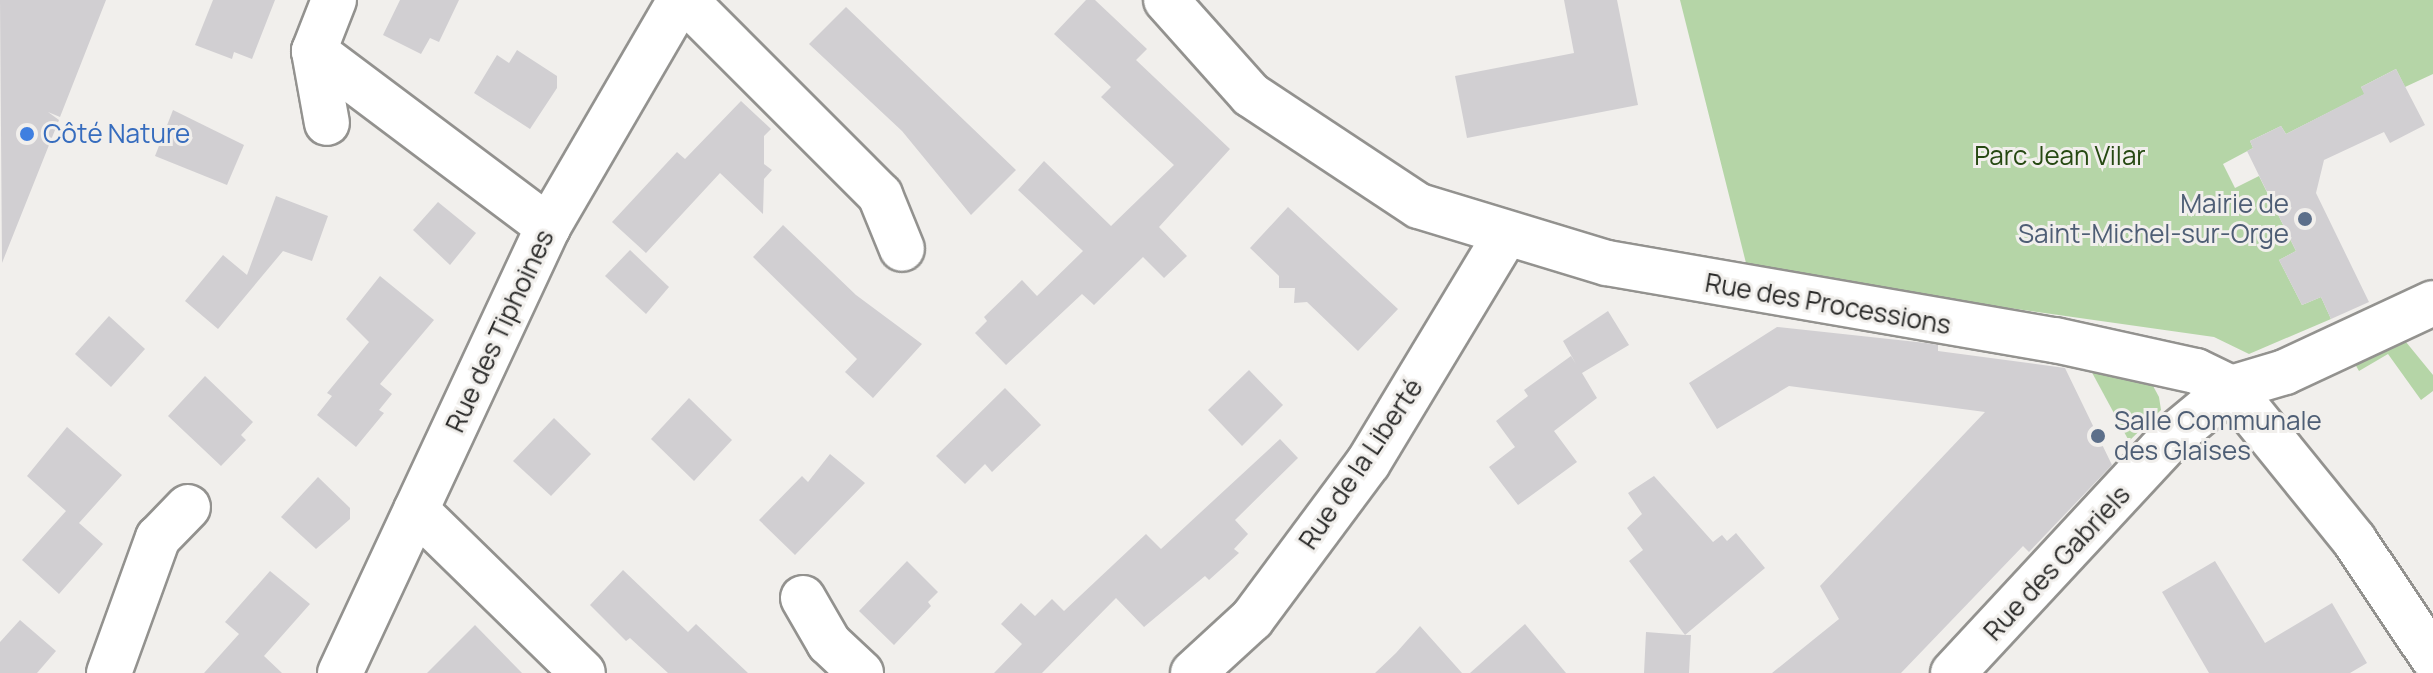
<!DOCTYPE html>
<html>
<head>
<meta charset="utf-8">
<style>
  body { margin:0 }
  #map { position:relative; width:2433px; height:673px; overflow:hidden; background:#f1efec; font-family:Manrope,sans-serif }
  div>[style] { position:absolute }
  .green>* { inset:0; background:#b5d5a7 }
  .building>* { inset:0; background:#d1cfd2 }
  .roads { filter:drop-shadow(2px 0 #93928f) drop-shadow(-2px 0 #93928f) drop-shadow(0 2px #93928f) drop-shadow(0 -2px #93928f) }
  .minor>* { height:44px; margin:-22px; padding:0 22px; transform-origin:22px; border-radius:22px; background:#fff }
  .dots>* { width:22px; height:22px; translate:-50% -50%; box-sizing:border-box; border:4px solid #f1efec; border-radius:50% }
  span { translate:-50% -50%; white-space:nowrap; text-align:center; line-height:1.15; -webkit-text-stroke:6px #f1efec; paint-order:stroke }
  .shop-label { font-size:26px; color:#366cbe }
  .left { translate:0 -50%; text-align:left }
  .park-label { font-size:26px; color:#264912 }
  .service-label { font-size:26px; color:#4e5e75 }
  .right { translate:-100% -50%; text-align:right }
  .street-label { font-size:26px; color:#2a2a29 }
</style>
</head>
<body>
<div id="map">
  <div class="green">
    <i style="clip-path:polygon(1680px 0,2433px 0,2433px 74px,2405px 87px,2396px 69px,2361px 87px,2365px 94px,2286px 134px,2281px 126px,2250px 141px,2253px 148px,2223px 164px,2235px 188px,2259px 176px,2296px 251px,2279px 260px,2302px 305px,2321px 297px,2331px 319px,2249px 354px,2214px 337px,1748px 271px)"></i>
    <i style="clip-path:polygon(2406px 342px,2433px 375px,2433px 391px,2421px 400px,2388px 354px,2359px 371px,2355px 364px)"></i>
    <i style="clip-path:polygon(2089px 367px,2152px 384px,2159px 397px,2161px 410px,2129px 441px)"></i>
  </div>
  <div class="building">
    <i style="clip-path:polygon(0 0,106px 0,60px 117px,48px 112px,59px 120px,2px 263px)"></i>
    <i style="clip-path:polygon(213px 0,275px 0,252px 59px,234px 52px,232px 59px,195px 45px)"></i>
    <i style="clip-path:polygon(400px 0,459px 0,439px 42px,430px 38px,421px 54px,383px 35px)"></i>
    <i style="clip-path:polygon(1086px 0,1095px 0,1147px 49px,1136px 60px,1230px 149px,1159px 227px,1187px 256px,1164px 278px,1143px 257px,1094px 305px,1082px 294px,1006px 365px,975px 333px,987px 321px,984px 317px,1022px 280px,1037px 296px,1083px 251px,1018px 190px,1044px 161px,1111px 226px,1174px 165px,1101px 97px,1111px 87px,1054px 34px)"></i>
    <i style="clip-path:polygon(1564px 0,1617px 0,1638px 105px,1467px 138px,1455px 76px,1574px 53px)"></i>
    <i style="clip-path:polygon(846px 7px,1016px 170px,971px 215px,902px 131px,809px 44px)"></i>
    <i style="clip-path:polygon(517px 50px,557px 76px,557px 88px,530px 129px,474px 93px,497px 55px,509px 63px)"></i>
    <i style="clip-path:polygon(2396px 69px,2425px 125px,2390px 143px,2384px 132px,2324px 160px,2316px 193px,2369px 302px,2331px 319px,2321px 297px,2302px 305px,2279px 260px,2296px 251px,2247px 151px,2253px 148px,2250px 141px,2281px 126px,2286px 134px,2364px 94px,2361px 87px)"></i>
    <i style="clip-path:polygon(741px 101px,771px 129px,764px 136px,764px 164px,772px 170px,764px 179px,763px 214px,720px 173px,646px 253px,612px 222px,677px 152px,685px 159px)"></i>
    <i style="clip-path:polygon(173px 110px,244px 145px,227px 185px,155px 156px)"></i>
    <i style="clip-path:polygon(276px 196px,328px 216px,312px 261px,283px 251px,218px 329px,185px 301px,223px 255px,247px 275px)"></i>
    <i style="clip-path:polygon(438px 202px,476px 233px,450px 265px,413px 230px)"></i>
    <i style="clip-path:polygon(1288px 207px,1398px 309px,1358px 351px,1307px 302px,1294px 303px,1295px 288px,1279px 288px,1279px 276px,1250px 248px)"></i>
    <i style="clip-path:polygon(783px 225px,856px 295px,922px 344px,873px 398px,845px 372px,857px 359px,753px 257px)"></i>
    <i style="clip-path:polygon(630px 250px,669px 287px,646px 314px,605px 276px)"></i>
    <i style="clip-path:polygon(380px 276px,434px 320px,380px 384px,392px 394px,379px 410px,384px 413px,356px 447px,317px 415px,332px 396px,327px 393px,369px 342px,346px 319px)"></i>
    <i style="clip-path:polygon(1608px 311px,1629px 345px,1582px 373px,1597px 398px,1554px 431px,1577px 462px,1518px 505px,1489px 467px,1515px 447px,1496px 421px,1528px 396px,1524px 390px,1571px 356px,1576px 364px,1563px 341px)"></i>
    <i style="clip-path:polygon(109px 316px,145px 349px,111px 387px,75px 354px)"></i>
    <i style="clip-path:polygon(1777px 327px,1926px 343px,1938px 345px,1938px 351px,2065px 368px,2112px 465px,2029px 552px,2023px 546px,1901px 673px,1772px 673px,1839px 619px,1820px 586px,1985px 412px,1789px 386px,1717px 429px,1689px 383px)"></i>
    <i style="clip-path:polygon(1249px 370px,1283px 405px,1242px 446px,1208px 410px)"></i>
    <i style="clip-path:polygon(205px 376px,253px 422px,241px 435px,246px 440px,221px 466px,168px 416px)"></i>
    <i style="clip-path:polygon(1005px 388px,1041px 425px,992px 472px,985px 464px,965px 484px,936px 456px)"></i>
    <i style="clip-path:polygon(689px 398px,732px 440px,694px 481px,651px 439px)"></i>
    <i style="clip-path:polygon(554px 418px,591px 454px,551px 496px,513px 461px)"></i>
    <i style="clip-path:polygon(67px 427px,122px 475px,79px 523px,103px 544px,59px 594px,22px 560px,66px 511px,27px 476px)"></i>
    <i style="clip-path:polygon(1280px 439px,1298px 458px,1235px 520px,1248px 534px,1234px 549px,1239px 553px,1209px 580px,1205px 576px,1144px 627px,1116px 598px,1042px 673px,994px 673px,1022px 644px,1001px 624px,1021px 603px,1035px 616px,1052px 599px,1064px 611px,1146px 534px,1161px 549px)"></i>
    <i style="clip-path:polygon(830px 454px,865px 483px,795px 555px,759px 520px,802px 476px,808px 482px)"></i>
    <i style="clip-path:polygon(1654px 476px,1713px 542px,1722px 535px,1727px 541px,1736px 533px,1765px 568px,1685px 635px,1691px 635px,1689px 673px,1644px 673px,1646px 632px,1685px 635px,1629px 561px,1643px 550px,1627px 528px,1642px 514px,1628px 493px)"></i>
    <i style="clip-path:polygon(318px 477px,350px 508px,350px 519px,316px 549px,281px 517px)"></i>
    <i style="clip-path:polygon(907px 561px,938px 592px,928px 602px,931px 606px,894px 645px,859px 611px)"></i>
    <i style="clip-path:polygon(2215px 561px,2265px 643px,2332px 603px,2367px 663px,2350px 673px,2209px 673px,2162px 592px)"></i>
    <i style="clip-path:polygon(623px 570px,688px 632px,696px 624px,748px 673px,668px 673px,630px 638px,626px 641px,590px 605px)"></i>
    <i style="clip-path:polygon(270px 571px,310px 604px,264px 656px,282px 673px,204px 673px,239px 634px,225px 622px)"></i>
    <i style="clip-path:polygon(20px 620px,56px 651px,37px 673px,0 673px,0 642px)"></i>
    <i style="clip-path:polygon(1525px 624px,1566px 673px,1470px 673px)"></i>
    <i style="clip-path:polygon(475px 625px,522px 673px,427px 673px)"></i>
    <i style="clip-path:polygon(1420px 626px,1462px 673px,1375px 673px,1396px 653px)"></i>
  </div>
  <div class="roads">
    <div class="minor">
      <i style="left:334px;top:0;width:55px;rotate:111.4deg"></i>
      <i style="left:314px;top:51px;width:293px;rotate:36.9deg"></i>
      <i style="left:685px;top:0;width:276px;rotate:45deg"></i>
      <i style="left:880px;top:195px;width:58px;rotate:67.8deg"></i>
      <i style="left:1166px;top:0;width:127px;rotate:48.2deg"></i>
      <i style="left:1251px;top:95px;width:201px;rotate:33.5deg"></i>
      <i style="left:1419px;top:206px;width:196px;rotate:16.9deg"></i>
      <i style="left:1607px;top:263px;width:455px;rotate:9.8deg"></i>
      <i style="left:2055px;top:340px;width:144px;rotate:12.4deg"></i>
      <i style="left:2196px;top:371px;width:39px;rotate:26deg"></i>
      <i style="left:2231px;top:388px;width:196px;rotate:51deg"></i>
      <i style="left:2354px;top:540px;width:142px;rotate:56.2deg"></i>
      <i style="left:314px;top:51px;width:73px;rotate:79.8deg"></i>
      <i style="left:416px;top:510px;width:233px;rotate:44.3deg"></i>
      <i style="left:803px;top:598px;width:52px;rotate:60deg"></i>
      <i style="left:829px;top:643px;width:44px;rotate:43.2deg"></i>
      <i style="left:109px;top:673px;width:144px;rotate:-70.1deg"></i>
      <i style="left:158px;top:538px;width:43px;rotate:-45.9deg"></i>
      <i style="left:340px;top:673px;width:492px;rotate:-65deg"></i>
      <i style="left:548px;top:227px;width:263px;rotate:-59.8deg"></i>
      <i style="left:1193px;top:673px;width:80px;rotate:-42.5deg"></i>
      <i style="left:1252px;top:619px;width:194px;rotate:-53.4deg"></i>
      <i style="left:1368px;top:463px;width:265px;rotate:-58.9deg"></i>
      <i style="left:1953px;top:673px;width:321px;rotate:-47.1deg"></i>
      <i style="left:2171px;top:438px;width:78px;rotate:-39.8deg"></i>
      <i style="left:2231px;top:388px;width:56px;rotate:-16.5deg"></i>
      <i style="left:2285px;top:372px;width:163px;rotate:-25deg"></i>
    </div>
  </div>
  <div class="dots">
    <i style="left:27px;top:134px;background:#3f7fe0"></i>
    <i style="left:2305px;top:219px;background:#5c6f8a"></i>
    <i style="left:2098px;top:436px;background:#5c6f8a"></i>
  </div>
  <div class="shop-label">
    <span class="left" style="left:43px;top:134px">Côté Nature</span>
  </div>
  <div class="park-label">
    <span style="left:2060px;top:156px">Parc Jean Vilar</span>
  </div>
  <div class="service-label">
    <span class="right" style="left:2289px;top:219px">Mairie de<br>Saint-Michel-sur-Orge</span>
    <span class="left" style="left:2114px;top:436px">Salle Communale<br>des Glaises</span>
  </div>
  <div class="street-label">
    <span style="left:1828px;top:304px;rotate:10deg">Rue des Processions</span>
    <span style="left:500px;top:331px;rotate:-65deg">Rue des Tiphoines</span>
    <span style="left:1361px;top:464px;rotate:-56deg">Rue de la Liberté</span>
    <span style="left:2057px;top:563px;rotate:-47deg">Rue des Gabriels</span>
  </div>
</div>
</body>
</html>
